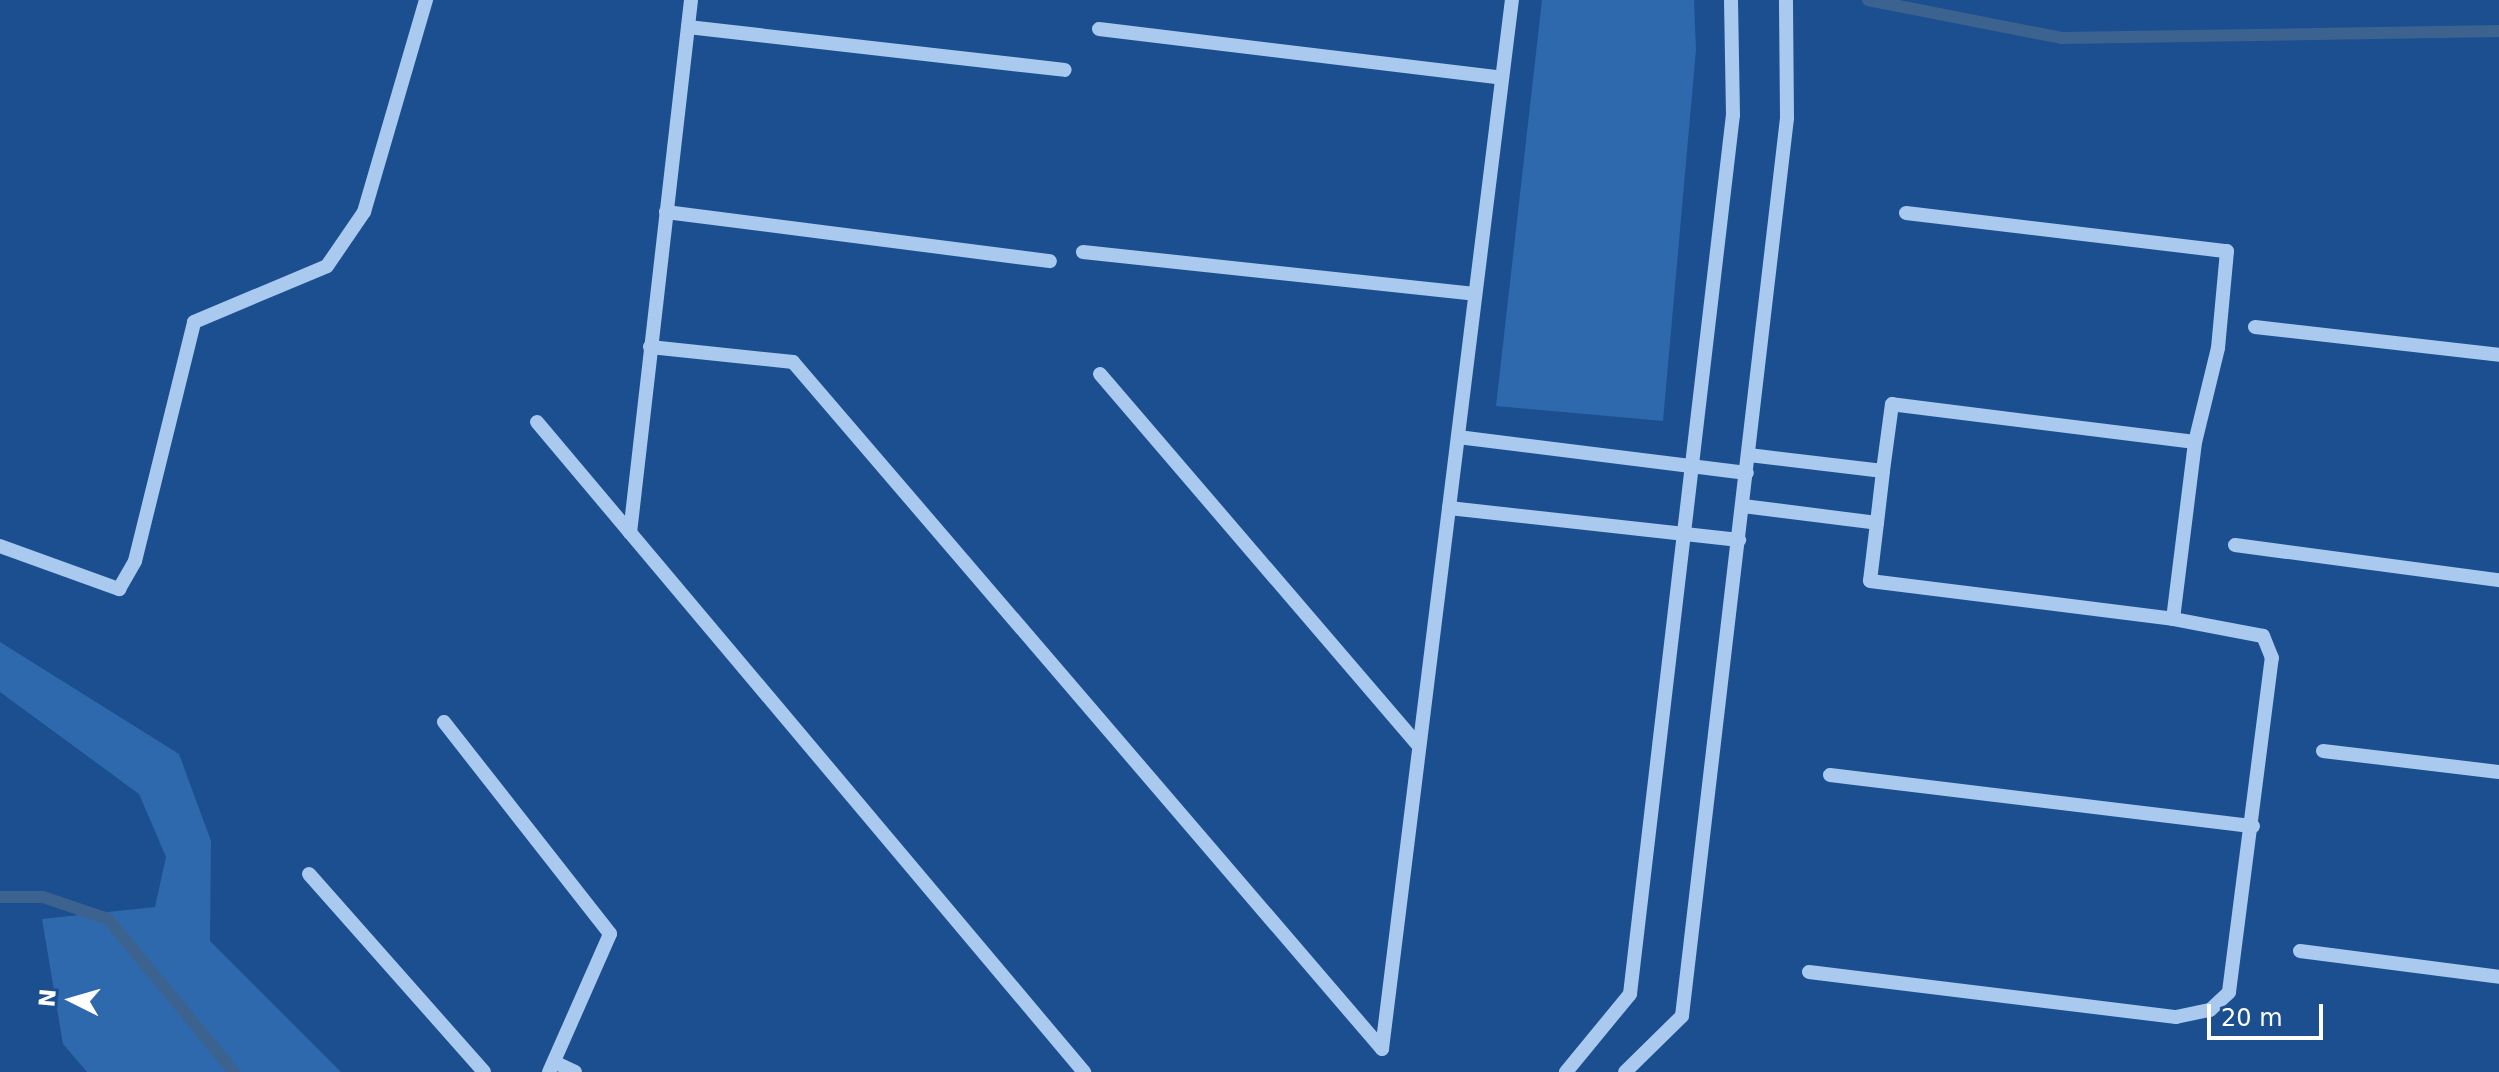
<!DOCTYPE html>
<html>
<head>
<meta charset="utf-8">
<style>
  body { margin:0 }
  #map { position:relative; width:2499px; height:1072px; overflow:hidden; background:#1b4f8f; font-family:"DejaVu Sans",sans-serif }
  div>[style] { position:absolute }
  .green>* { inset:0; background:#2e69ad }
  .stream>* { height:12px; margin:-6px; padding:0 6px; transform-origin:6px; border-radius:6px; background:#3c6290 }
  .minor>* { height:14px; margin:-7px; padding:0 7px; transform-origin:7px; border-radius:7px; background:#a9c9ee }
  span { translate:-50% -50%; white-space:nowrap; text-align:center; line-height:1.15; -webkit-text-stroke:6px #1b4f8f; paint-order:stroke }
  .north { position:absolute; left:32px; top:960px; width:80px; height:80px; -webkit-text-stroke:6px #1b4f8f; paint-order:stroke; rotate:275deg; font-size:22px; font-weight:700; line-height:32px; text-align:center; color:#fff }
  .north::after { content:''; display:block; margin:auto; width:28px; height:36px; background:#fff; clip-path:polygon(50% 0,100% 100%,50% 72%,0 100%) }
  .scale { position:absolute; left:2207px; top:1004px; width:116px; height:36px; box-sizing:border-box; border:4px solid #fff; border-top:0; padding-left:10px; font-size:24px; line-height:28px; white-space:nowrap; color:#fff; -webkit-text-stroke:6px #1b4f8f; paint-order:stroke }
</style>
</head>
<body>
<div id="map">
  <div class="green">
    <i style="clip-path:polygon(1542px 0,1694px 0,1696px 50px,1663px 421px,1496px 406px)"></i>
    <i style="clip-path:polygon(0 642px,179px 754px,211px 841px,210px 941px,341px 1072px,87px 1072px,63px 1044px,42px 919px,155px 907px,166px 857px,139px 794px,0 692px)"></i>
  </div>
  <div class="stream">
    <i style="left:1868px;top:0;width:197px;rotate:11.1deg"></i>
    <i style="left:2061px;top:38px;width:438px;rotate:-0.9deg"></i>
    <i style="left:0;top:897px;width:43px"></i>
    <i style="left:43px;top:897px;width:69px;rotate:18.7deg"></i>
    <i style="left:108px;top:919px;width:198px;rotate:50.5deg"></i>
  </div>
  <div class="minor">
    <i style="left:688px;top:27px;width:379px;rotate:6.5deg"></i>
    <i style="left:1099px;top:29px;width:406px;rotate:6.9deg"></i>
    <i style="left:666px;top:212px;width:387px;rotate:7.3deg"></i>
    <i style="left:1906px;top:213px;width:323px;rotate:6.8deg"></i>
    <i style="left:2227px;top:251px;width:97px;rotate:95.3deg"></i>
    <i style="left:2218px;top:348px;width:97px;rotate:103.7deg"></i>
    <i style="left:1083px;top:252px;width:394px;rotate:6.1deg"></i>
    <i style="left:2255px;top:327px;width:246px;rotate:6.5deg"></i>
    <i style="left:650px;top:347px;width:144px;rotate:6deg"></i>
    <i style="left:793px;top:362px;width:905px;rotate:49.39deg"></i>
    <i style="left:1100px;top:374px;width:490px;rotate:49.4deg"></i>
    <i style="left:537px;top:422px;width:850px;rotate:49.92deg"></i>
    <i style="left:1458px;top:437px;width:291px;rotate:7.1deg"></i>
    <i style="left:1743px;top:506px;width:135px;rotate:7.2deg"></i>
    <i style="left:1877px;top:523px;width:58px;rotate:96.9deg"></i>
    <i style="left:1870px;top:581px;width:305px;rotate:7.1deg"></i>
    <i style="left:2173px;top:619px;width:178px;rotate:-82.9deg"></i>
    <i style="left:2195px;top:442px;width:305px;rotate:-172.9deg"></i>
    <i style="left:1892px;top:404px;width:68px;rotate:97.7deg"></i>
    <i style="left:1883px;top:471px;width:135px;rotate:-173.2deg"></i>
    <i style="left:1449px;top:508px;width:292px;rotate:6.3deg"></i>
    <i style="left:1877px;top:523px;width:52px;rotate:-83.4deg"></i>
    <i style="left:630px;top:533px;width:536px;rotate:-83.47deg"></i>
    <i style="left:2235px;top:545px;width:266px;rotate:7.6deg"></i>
    <i style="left:0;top:546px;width:127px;rotate:19.9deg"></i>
    <i style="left:119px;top:589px;width:32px;rotate:-60deg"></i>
    <i style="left:135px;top:561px;width:246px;rotate:-76.1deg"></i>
    <i style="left:194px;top:322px;width:144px;rotate:-22.8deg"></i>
    <i style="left:327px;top:266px;width:65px;rotate:-55.6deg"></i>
    <i style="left:364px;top:212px;width:221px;rotate:-73.7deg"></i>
    <i style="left:444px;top:722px;width:269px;rotate:51.9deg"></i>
    <i style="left:610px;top:934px;width:151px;rotate:113.8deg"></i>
    <i style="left:2323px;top:751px;width:177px;rotate:6.8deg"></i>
    <i style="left:1830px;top:775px;width:426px;rotate:6.9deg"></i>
    <i style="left:309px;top:874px;width:264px;rotate:48.5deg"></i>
    <i style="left:2300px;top:951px;width:201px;rotate:7.4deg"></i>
    <i style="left:1809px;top:972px;width:370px;rotate:7deg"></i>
    <i style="left:2176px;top:1017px;width:35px;rotate:-12deg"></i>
    <i style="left:2210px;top:1010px;width:26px;rotate:-43deg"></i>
    <i style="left:2229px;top:992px;width:337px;rotate:-82.7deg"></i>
    <i style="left:2272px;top:658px;width:24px;rotate:-112deg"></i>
    <i style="left:2263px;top:636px;width:92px;rotate:-169.3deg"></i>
    <i style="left:1382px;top:1049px;width:1057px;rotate:-82.94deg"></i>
    <i style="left:554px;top:1062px;width:23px;rotate:25deg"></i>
    <i style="left:1566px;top:1072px;width:101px;rotate:-50.6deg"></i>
    <i style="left:1630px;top:994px;width:885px;rotate:-83.32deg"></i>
    <i style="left:1733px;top:115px;width:115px;rotate:-91deg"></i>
    <i style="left:1625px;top:1072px;width:80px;rotate:-44.5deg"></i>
    <i style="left:1682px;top:1016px;width:904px;rotate:-83.33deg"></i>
    <i style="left:1787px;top:118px;width:118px;rotate:-90.5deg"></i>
  </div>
  <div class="north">N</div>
  <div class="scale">20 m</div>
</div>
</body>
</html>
